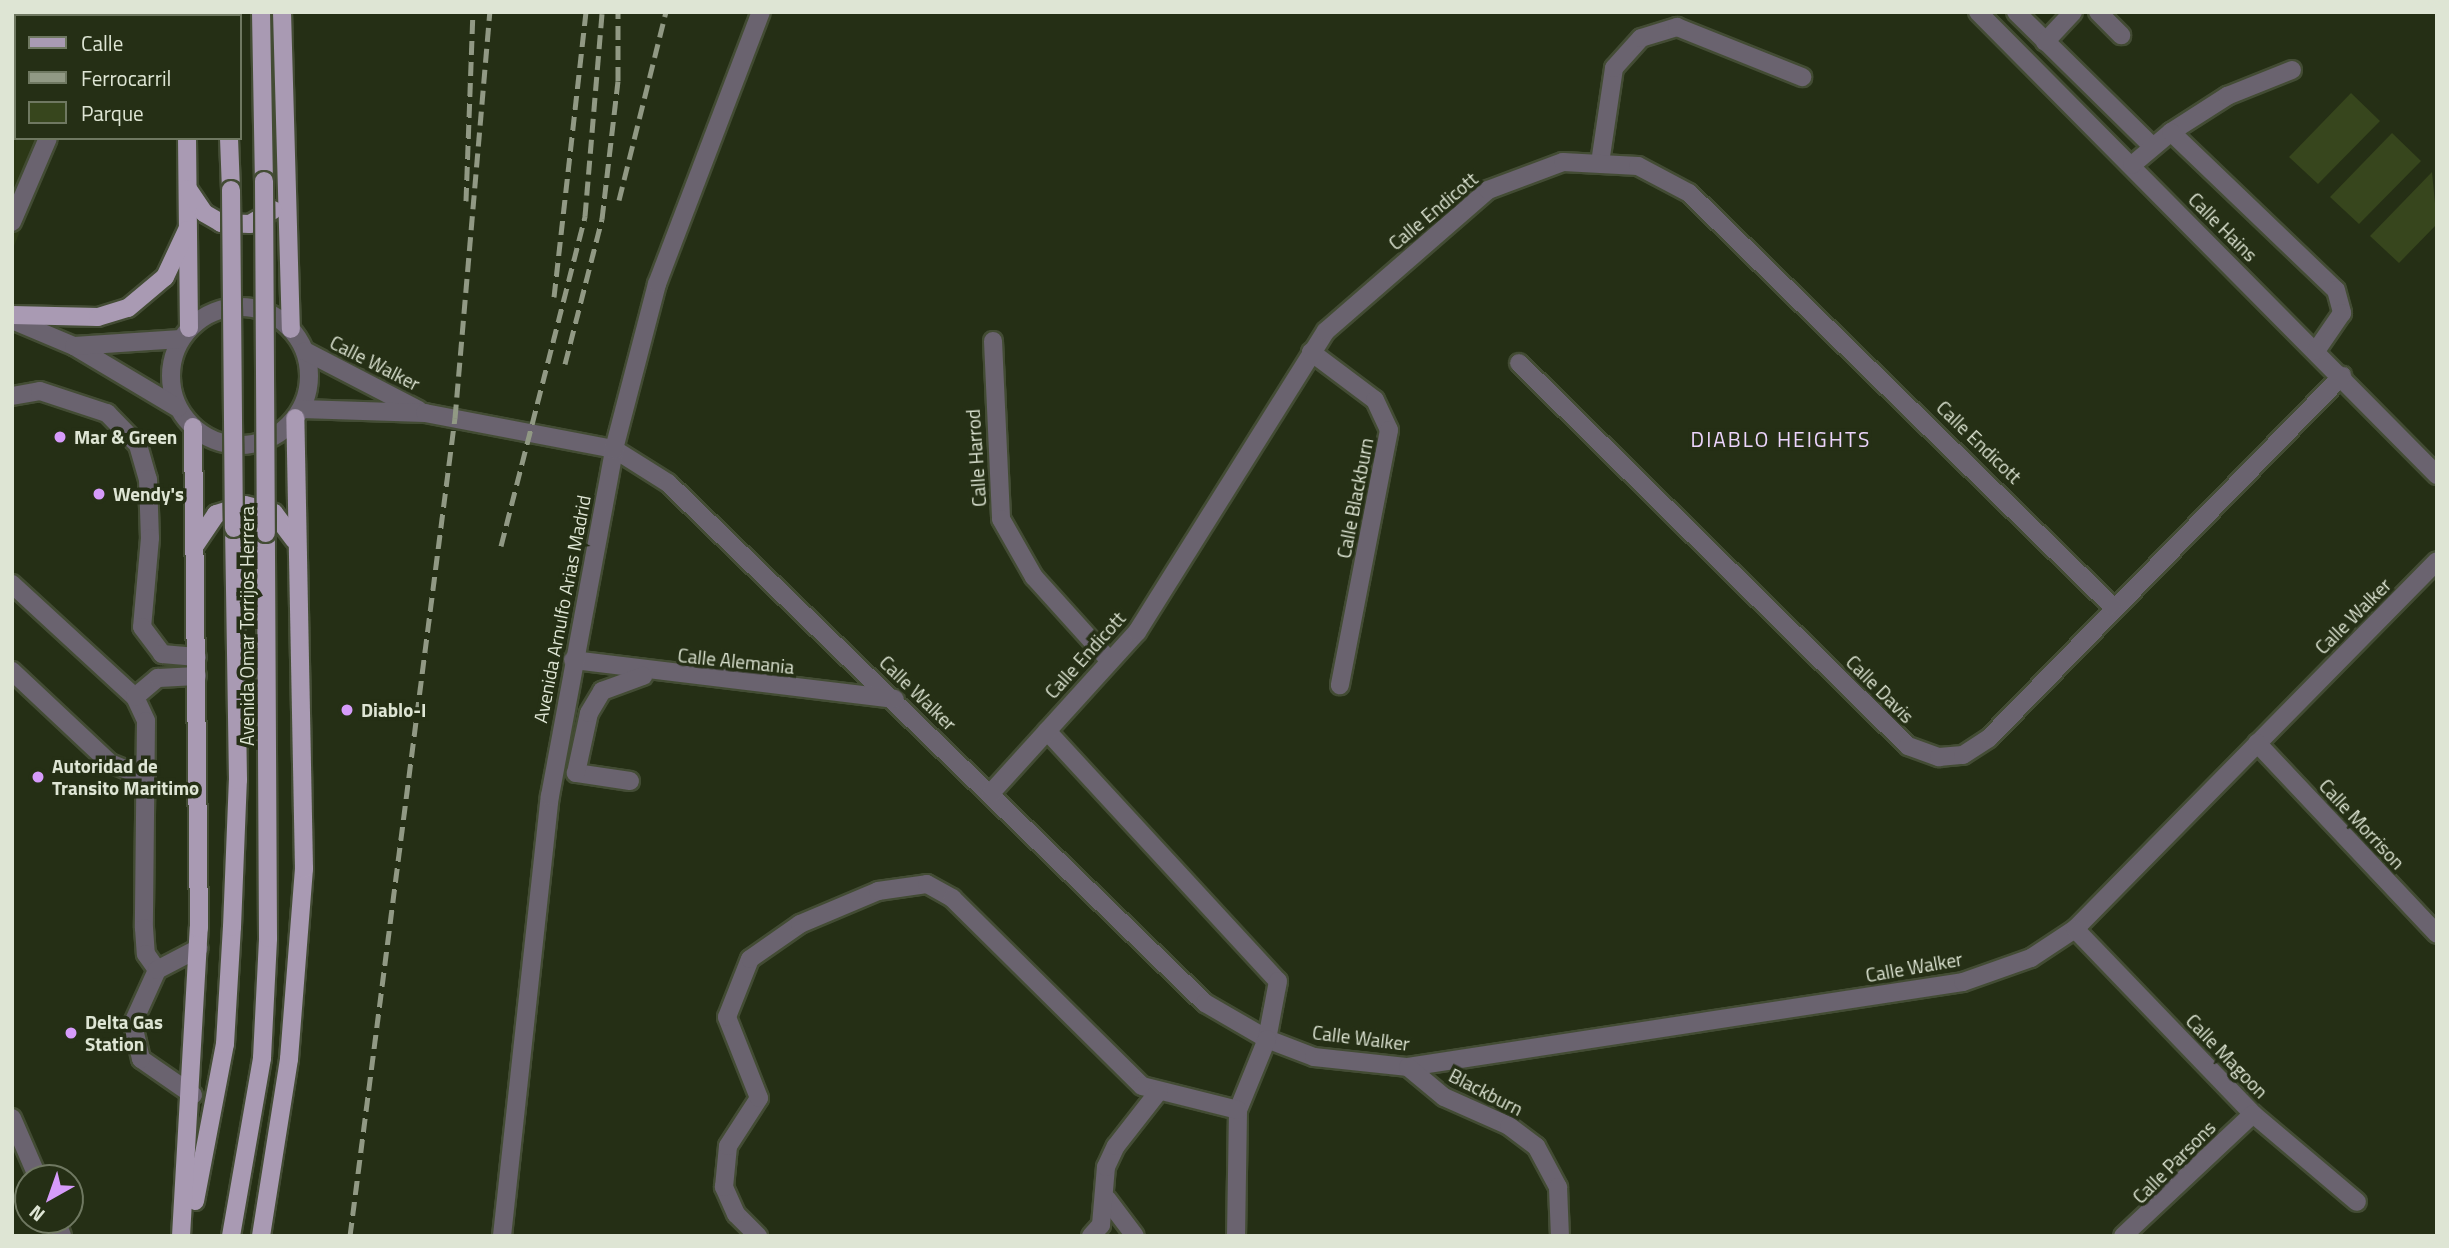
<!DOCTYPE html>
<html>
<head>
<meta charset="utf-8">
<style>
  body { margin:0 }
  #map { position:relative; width:2449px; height:1248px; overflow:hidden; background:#252f15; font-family:"Titillium Web",sans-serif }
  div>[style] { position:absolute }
  .built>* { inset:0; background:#2c3816 }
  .green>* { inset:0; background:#37461d }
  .roads { filter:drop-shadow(2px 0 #434c34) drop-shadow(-2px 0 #434c34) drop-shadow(0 2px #434c34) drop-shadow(0 -2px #434c34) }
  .minor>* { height:18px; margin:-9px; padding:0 9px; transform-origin:9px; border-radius:9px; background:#6a636f }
  .minor>.ring { margin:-9px; padding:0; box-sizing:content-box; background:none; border:18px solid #6a636f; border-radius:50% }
  .major>* { height:18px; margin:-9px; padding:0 9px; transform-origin:9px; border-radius:9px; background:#a99ab3 }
  .rail>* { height:5px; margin-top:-2.5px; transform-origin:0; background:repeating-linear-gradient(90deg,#919984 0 14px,transparent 0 21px) }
  .bridges { filter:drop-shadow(2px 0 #434c34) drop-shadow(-2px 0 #434c34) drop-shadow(0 2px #434c34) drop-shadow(0 -2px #434c34) }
  .major-bridge>* { height:18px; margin:-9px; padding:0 9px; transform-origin:9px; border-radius:9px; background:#a99ab3 }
  .dots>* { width:19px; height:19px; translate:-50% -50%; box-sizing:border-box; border:4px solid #252f15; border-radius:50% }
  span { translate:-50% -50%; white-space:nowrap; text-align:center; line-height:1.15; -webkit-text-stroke:7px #252f15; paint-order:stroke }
  .street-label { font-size:19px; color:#dee5d4 }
  .poi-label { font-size:19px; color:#dee5d4; font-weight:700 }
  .left { translate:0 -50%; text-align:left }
  .neighbourhood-label { font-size:21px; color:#edd5fd; letter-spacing:2px }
  .frame { position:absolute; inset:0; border:14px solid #dee5d4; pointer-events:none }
  .legend { position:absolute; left:14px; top:14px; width:228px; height:126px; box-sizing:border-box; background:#252f15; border:2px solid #6f7861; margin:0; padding:9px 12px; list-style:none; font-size:21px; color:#dee5d4 }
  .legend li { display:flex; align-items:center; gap:14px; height:35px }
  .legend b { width:35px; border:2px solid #6f7861 }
  .north { position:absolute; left:14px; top:1164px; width:70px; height:70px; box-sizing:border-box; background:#252f15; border:2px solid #6f7861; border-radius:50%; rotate:220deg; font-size:19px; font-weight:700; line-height:28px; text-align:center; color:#dee5d4 }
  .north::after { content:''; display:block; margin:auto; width:24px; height:32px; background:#d69bfa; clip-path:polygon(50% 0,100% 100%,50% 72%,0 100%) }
</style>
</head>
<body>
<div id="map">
  <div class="built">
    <i style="clip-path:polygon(12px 12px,110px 12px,16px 16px,16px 138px,58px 138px,12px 251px)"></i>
  </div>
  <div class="green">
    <i style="clip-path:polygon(2351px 93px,2380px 121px,2318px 184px,2289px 157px)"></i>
    <i style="clip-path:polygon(2392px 133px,2421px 161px,2359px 224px,2330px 197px)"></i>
    <i style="clip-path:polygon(2432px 172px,2437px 224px,2399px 263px,2370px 236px)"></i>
  </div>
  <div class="roads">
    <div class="minor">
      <i style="left:1978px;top:12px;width:652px;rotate:45.25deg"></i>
      <i style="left:2016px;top:12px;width:190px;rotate:44.6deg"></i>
      <i style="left:2098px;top:12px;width:33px;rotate:45deg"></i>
      <i style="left:12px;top:16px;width:4px;rotate:14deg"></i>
      <i style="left:2045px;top:42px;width:41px;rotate:-47deg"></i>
      <i style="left:12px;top:83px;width:4px;rotate:14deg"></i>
      <i style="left:2171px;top:132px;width:67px;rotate:-32.7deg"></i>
      <i style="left:2227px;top:96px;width:70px;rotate:-21.8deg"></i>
      <i style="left:1600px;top:163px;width:96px;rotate:-81.6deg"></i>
      <i style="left:1614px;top:68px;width:40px;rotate:-48deg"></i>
      <i style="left:1641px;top:38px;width:38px;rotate:-17deg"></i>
      <i style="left:1677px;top:27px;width:135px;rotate:21.8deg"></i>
      <i style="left:2132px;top:165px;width:51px;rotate:-40.2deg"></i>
      <i style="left:2171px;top:132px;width:228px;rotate:43.8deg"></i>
      <i style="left:2336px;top:290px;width:24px;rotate:75deg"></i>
      <i style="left:2342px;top:313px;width:46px;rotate:124.4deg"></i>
      <i style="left:12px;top:222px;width:91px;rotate:-66.8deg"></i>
      <i class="ring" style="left:171px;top:307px;width:120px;height:120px"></i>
      <i style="left:12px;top:320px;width:67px;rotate:22.8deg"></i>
      <i style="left:74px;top:346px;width:121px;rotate:30.8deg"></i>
      <i style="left:993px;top:341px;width:178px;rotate:87.4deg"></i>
      <i style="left:1001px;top:519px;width:67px;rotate:60.4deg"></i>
      <i style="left:1034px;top:577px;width:112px;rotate:47.9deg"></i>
      <i style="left:74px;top:346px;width:107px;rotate:-3.7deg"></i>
      <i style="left:305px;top:351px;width:128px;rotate:27.4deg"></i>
      <i style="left:1311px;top:352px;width:80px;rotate:36.9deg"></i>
      <i style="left:1375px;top:400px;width:33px;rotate:65deg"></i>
      <i style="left:1389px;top:430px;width:260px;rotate:100.9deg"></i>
      <i style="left:1519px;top:363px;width:546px;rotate:44.55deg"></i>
      <i style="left:1908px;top:746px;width:33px;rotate:20deg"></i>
      <i style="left:1939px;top:757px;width:24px;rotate:-5deg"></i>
      <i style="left:1963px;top:755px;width:31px;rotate:-33deg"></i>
      <i style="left:1989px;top:738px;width:506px;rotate:-45.72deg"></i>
      <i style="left:12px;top:396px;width:28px;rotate:-10deg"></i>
      <i style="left:40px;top:391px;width:71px;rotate:18.2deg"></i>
      <i style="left:107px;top:413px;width:45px;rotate:45.9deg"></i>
      <i style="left:138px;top:445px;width:35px;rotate:74deg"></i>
      <i style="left:148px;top:479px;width:59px;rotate:88.1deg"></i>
      <i style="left:150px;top:538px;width:89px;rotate:95.1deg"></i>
      <i style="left:142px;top:627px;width:34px;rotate:53deg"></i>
      <i style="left:162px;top:654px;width:35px;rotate:5deg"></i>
      <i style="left:301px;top:409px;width:124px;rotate:1.8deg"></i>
      <i style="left:425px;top:413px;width:192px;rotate:10.8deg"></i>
      <i style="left:614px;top:449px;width:64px;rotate:32.2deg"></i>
      <i style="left:668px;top:483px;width:748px;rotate:44.08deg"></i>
      <i style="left:1205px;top:1003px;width:72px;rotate:30.1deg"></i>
      <i style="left:1267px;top:1039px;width:50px;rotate:21deg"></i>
      <i style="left:1314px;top:1057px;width:95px;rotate:6.1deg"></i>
      <i style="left:1408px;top:1067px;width:561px;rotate:-8.71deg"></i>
      <i style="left:1963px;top:982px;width:72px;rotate:-19.4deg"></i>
      <i style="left:2031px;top:958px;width:53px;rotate:-33.4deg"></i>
      <i style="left:2075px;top:929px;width:516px;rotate:-45.47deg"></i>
      <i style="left:12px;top:584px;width:167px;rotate:42.6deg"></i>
      <i style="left:135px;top:697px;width:26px;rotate:65deg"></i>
      <i style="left:146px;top:721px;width:207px;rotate:90.6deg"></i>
      <i style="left:144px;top:928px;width:26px;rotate:86deg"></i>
      <i style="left:146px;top:954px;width:19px;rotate:55deg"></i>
      <i style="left:573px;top:660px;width:324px;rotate:6.9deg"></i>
      <i style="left:12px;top:671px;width:134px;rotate:43.2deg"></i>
      <i style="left:110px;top:763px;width:35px;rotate:22deg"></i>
      <i style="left:135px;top:697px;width:30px;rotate:-40deg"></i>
      <i style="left:158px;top:678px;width:39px;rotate:-3deg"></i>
      <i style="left:1047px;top:731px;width:340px;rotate:47.3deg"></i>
      <i style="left:1278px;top:981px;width:59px;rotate:100.7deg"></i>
      <i style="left:1267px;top:1039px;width:77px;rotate:112.2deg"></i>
      <i style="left:1238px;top:1110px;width:126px;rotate:90.9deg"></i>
      <i style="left:2257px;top:743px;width:262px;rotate:46.7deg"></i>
      <i style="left:630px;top:781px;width:55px;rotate:-171.6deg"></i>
      <i style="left:576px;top:773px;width:61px;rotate:-77.8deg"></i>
      <i style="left:589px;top:713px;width:26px;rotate:-59deg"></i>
      <i style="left:602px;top:691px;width:44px;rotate:-20.1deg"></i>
      <i style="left:990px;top:794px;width:219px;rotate:-47.8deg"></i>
      <i style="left:1137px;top:632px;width:355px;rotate:-57.9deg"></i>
      <i style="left:1326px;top:331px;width:215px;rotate:-41deg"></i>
      <i style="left:1488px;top:190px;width:80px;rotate:-20.5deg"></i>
      <i style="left:1563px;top:162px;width:75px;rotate:3.1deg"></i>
      <i style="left:1638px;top:166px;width:58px;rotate:27.9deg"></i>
      <i style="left:1689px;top:193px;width:591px;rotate:44.31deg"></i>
      <i style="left:2075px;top:929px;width:257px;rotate:46.1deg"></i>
      <i style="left:2253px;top:1114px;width:136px;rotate:40.2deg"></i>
      <i style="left:1408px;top:1067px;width:47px;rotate:39.8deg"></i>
      <i style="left:1444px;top:1097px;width:71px;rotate:24deg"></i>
      <i style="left:1509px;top:1126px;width:34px;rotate:37deg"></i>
      <i style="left:1536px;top:1146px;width:47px;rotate:61.8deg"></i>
      <i style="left:1558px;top:1187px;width:49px;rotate:87.7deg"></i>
      <i style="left:193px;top:1095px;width:63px;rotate:-145.3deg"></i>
      <i style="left:141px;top:1059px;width:37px;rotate:-103deg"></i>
      <i style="left:133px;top:1023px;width:58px;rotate:-65.6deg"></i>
      <i style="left:157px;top:970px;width:47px;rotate:-27.6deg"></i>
      <i style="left:12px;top:1118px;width:65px;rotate:66.6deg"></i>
      <i style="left:1107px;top:1199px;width:46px;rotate:52.9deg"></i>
      <i style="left:56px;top:1220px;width:17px;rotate:69deg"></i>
      <i style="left:502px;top:1236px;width:443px;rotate:-83.8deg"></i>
      <i style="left:550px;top:796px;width:353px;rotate:-79.5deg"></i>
      <i style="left:614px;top:449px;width:171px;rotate:-75.4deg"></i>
      <i style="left:657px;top:284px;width:291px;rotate:-69.1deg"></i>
      <i style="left:758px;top:1236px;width:31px;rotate:-135deg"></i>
      <i style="left:736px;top:1214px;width:30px;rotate:-114deg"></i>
      <i style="left:724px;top:1187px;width:41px;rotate:-84.4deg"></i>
      <i style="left:728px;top:1146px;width:57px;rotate:-57.1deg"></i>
      <i style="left:759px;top:1098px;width:87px;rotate:-111.6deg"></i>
      <i style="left:727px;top:1017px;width:62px;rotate:-68.4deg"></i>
      <i style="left:750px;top:959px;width:61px;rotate:-35deg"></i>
      <i style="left:800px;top:924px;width:85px;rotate:-22.9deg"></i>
      <i style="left:878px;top:891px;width:49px;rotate:-8.1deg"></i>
      <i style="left:927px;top:884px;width:29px;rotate:29deg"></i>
      <i style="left:952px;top:898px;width:267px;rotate:44.7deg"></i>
      <i style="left:1142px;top:1086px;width:99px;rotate:14deg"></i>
      <i style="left:1091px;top:1236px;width:15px;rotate:-48deg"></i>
      <i style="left:1101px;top:1225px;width:58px;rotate:-85.1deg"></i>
      <i style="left:1106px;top:1167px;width:23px;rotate:-65deg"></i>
      <i style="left:1116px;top:1146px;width:70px;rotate:-52deg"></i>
      <i style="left:2123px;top:1236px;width:178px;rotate:-43.2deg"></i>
    </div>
    <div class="major">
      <i style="left:184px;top:12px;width:4px;rotate:90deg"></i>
      <i style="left:223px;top:12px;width:4px;rotate:90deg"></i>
      <i style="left:261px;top:12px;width:169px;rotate:89deg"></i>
      <i style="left:282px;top:12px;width:317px;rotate:88.4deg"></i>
      <i style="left:187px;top:138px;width:190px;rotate:89.4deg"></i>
      <i style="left:229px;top:138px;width:52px;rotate:87.8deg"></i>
      <i style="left:188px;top:189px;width:29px;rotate:56deg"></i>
      <i style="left:204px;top:213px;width:20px;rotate:30deg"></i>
      <i style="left:221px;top:223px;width:29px;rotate:2deg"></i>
      <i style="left:250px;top:224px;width:27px;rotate:-31deg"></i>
      <i style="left:12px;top:315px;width:86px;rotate:1.3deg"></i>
      <i style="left:98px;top:317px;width:31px;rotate:-17deg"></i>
      <i style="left:128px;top:308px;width:48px;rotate:-40deg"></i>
      <i style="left:165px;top:277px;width:52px;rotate:-64.9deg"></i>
      <i style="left:196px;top:544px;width:36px;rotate:-56deg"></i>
      <i style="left:216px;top:514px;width:30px;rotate:-17deg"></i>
      <i style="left:245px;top:505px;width:30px;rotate:15deg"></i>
      <i style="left:274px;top:513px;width:34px;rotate:53deg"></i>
      <i style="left:195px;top:1201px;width:160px;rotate:-79.2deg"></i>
      <i style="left:225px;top:1044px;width:117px;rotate:-86.6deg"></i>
      <i style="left:232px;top:927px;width:147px;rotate:-87.7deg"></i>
      <i style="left:238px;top:780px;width:252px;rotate:-90.9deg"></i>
      <i style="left:181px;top:1236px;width:309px;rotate:-86.7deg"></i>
      <i style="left:199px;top:928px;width:501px;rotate:-90.69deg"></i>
      <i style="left:231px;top:1236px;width:181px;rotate:-80.1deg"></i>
      <i style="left:262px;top:1058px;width:120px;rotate:-87.1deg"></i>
      <i style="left:268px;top:938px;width:405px;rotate:-90.3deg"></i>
      <i style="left:261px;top:1236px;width:179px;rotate:-81deg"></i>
      <i style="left:289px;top:1059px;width:191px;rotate:-85.5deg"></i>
      <i style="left:304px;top:869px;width:451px;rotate:-91.1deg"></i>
    </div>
  </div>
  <div class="rail">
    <i style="left:619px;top:200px;width:194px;rotate:-76deg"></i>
    <i style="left:466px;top:201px;width:189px;rotate:-87.9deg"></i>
    <i style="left:554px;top:297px;width:287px;rotate:-83.6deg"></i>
    <i style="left:565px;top:364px;width:150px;rotate:-75.7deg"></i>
    <i style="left:602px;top:219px;width:139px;rotate:-83.4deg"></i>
    <i style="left:618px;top:81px;width:69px;rotate:-90deg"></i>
    <i style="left:501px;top:546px;width:341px;rotate:-75.7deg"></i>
    <i style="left:585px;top:216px;width:205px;rotate:-85.2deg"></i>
    <i style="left:350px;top:1236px;width:825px;rotate:-82.69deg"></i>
    <i style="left:455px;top:418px;width:408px;rotate:-85.1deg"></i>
  </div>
  <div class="bridges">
    <div class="major-bridge">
      <i style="left:264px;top:181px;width:352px;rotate:89.7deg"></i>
      <i style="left:231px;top:190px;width:338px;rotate:89.5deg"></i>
    </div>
  </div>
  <div class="dots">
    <i style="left:60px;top:437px;background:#d69bfa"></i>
    <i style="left:99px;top:494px;background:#d69bfa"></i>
    <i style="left:347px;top:710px;background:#d69bfa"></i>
    <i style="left:38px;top:777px;background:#d69bfa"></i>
    <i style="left:71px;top:1033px;background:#d69bfa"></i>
  </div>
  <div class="street-label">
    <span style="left:1433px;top:211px;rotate:-40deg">Calle Endicott</span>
    <span style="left:2223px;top:227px;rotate:45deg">Calle Hains</span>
    <span style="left:375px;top:363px;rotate:27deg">Calle Walker</span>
    <span style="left:1979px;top:442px;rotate:44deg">Calle Endicott</span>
    <span style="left:976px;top:458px;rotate:-94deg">Calle Harrod</span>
    <span style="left:1355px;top:498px;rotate:-79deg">Calle Blackburn</span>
    <span style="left:562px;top:609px;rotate:-79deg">Avenida Arnulfo Arias Madrid</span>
    <span style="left:2353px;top:616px;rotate:-45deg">Calle Walker</span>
    <span style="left:247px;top:626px;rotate:-90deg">Avenida Omar Torrijos Herrera</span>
    <span style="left:1085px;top:655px;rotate:-48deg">Calle Endicott</span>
    <span style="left:736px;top:661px;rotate:6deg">Calle Alemania</span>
    <span style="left:1880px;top:689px;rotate:45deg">Calle Davis</span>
    <span style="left:918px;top:693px;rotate:44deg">Calle Walker</span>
    <span style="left:2362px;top:824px;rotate:47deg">Calle Morrison</span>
    <span style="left:1914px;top:967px;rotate:-10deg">Calle Walker</span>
    <span style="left:1361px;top:1038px;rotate:7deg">Calle Walker</span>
    <span style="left:2227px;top:1056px;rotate:46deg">Calle Magoon</span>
    <span style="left:1486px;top:1092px;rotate:27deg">Blackburn</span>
    <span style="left:2174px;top:1162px;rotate:-45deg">Calle Parsons</span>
  </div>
  <div class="poi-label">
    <span class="left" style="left:74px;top:437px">Mar &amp; Green</span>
    <span class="left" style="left:113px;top:494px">Wendy's</span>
    <span class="left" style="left:361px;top:710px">Diablo-I</span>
    <span class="left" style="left:52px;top:777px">Autoridad de<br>Transito Maritimo</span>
    <span class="left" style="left:85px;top:1033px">Delta Gas<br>Station</span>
  </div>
  <div class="neighbourhood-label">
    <span style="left:1781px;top:439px">DIABLO HEIGHTS</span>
  </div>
  <div class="frame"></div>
  <ul class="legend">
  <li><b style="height:9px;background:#a99ab3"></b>Calle</li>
  <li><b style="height:9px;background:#919984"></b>Ferrocarril</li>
  <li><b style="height:19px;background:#37461d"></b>Parque</li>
  </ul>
  <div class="north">N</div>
</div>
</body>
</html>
